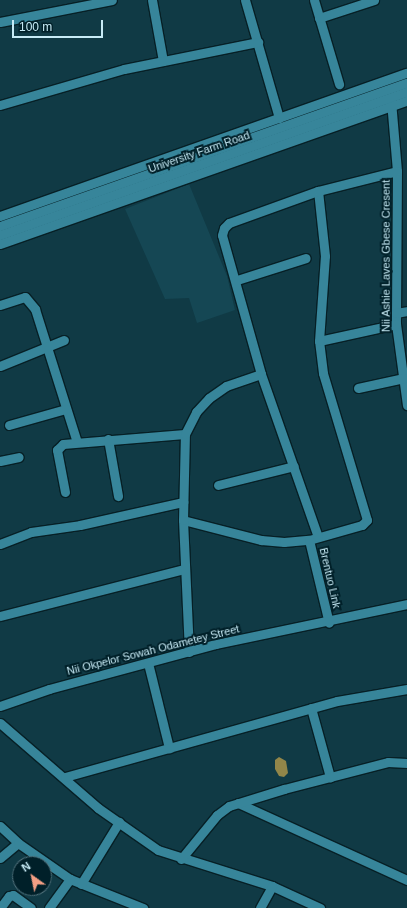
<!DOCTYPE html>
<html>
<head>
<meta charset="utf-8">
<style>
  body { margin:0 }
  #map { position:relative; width:407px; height:908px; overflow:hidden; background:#103a45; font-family:Arial,sans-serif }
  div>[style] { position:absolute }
  .built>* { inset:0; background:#154754 }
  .water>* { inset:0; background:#928649 }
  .roads { filter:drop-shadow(1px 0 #072026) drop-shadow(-1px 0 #072026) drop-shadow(0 1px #072026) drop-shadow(0 -1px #072026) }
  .minor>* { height:9px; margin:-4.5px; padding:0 4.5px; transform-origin:4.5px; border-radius:4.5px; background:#37859a }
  span { translate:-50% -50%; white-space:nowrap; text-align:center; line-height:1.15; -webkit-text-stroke:4px #002029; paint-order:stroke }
  .street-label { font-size:11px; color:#c7ebf6 }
  .north { position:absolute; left:12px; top:856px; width:40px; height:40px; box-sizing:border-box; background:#002029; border:1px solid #50717b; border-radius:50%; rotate:327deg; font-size:11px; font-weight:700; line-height:16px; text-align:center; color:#c7ebf6 }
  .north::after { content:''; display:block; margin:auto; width:14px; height:18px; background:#f39f84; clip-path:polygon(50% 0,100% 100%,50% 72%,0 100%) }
  .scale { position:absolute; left:12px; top:20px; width:91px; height:18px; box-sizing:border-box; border:2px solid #c7ebf6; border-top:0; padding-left:5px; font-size:12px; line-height:14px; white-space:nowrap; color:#c7ebf6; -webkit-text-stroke:3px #002029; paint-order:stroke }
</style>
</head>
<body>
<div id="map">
  <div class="built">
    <i style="clip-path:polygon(189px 184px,227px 276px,235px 310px,197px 323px,189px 298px,165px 299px,125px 209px)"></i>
  </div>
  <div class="water">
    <i style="clip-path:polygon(279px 757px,286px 761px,288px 773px,284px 777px,279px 776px,275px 769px,275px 760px)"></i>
  </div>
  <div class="roads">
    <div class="minor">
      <i style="left:152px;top:0;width:62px;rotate:79.8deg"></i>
      <i style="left:245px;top:0;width:123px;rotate:73.9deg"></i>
      <i style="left:314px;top:0;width:88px;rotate:73.4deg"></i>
      <i style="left:319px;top:18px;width:58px;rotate:-18.1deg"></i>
      <i style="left:0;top:22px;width:114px;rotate:-11.1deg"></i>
      <i style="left:391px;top:101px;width:70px;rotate:85.1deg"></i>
      <i style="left:397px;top:171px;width:153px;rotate:90.4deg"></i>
      <i style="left:396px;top:324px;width:82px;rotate:82.3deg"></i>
      <i style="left:0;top:105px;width:129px;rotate:-16.2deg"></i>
      <i style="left:124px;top:69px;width:137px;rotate:-11.4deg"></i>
      <i style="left:0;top:216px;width:431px;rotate:-19.4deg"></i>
      <i style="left:0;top:226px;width:431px;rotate:-19.4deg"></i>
      <i style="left:0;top:235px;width:431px;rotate:-19.4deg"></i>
      <i style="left:0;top:244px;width:431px;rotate:-19.4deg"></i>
      <i style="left:237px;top:280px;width:72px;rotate:-17.7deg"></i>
      <i style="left:0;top:305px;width:26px;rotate:-18deg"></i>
      <i style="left:25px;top:297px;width:16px;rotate:50deg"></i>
      <i style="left:35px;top:309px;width:139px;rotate:72.5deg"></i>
      <i style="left:396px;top:313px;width:11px;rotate:-10deg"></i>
      <i style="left:319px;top:341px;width:79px;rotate:-12.4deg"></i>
      <i style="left:0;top:366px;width:69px;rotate:-22.1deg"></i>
      <i style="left:358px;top:388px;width:47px;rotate:-12.3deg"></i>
      <i style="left:9px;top:425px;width:59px;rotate:-15.7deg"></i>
      <i style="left:108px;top:439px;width:58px;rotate:80deg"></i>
      <i style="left:0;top:461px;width:19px;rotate:-12deg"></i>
      <i style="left:218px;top:485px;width:78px;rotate:-14deg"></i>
      <i style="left:65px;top:492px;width:43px;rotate:-100.8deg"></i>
      <i style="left:57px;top:450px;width:8px;rotate:-45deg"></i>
      <i style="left:63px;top:444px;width:122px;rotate:-4.7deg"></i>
      <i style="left:183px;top:520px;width:81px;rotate:14.4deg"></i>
      <i style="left:261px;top:540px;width:23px;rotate:5deg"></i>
      <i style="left:284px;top:542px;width:25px;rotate:-5deg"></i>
      <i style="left:309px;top:540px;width:55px;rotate:-15.8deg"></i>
      <i style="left:362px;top:525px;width:7px;rotate:-45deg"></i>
      <i style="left:367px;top:520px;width:153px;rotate:-106.7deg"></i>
      <i style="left:323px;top:373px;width:32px;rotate:-97deg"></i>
      <i style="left:319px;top:341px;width:85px;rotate:-86deg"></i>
      <i style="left:325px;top:256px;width:65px;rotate:-96.1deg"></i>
      <i style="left:318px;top:537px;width:173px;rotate:-109.3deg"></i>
      <i style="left:261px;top:374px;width:144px;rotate:-105.7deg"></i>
      <i style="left:222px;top:235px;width:7px;rotate:-74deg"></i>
      <i style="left:224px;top:228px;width:7px;rotate:-45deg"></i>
      <i style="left:229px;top:223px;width:95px;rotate:-19.8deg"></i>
      <i style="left:318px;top:191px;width:81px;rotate:-14.2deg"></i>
      <i style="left:309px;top:540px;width:85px;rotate:76.5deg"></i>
      <i style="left:0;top:544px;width:33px;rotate:-21deg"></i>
      <i style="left:31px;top:532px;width:49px;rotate:-8.1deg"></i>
      <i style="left:80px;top:525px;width:106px;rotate:-12.6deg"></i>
      <i style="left:0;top:616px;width:190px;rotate:-14.3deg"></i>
      <i style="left:189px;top:652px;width:132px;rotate:-92.6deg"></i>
      <i style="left:183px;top:520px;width:86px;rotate:-88.7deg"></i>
      <i style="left:185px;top:434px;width:25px;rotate:-63deg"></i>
      <i style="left:196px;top:412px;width:19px;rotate:-47deg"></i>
      <i style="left:209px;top:398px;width:21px;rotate:-35deg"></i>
      <i style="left:226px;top:386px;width:37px;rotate:-19deg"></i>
      <i style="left:148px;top:663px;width:88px;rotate:76.1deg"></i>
      <i style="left:0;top:706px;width:52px;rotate:-19.1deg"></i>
      <i style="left:49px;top:689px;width:173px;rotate:-15.1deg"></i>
      <i style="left:216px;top:644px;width:195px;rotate:-11.8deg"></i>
      <i style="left:311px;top:708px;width:72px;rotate:74.6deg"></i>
      <i style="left:0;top:723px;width:130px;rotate:40.9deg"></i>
      <i style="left:98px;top:808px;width:73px;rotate:35deg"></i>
      <i style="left:158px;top:850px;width:120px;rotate:17.5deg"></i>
      <i style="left:272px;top:886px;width:53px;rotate:24.6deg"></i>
      <i style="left:65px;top:777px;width:282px;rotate:-15.6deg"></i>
      <i style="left:337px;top:701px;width:71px;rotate:-9.7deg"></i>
      <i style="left:238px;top:803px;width:186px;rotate:24.5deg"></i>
      <i style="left:0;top:826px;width:25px;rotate:43deg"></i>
      <i style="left:0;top:858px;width:23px;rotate:-40deg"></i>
      <i style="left:18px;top:843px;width:63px;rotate:34.7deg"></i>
      <i style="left:70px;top:879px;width:79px;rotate:21.7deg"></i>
      <i style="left:181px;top:859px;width:57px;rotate:-50.7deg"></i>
      <i style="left:217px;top:815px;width:15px;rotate:-37deg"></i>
      <i style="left:229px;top:806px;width:58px;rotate:-17.2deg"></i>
      <i style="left:284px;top:789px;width:107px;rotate:-14.6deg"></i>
      <i style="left:388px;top:762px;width:19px;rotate:3deg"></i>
      <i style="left:81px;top:884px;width:73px;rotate:-58.5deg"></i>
      <i style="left:0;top:908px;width:15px;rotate:-53deg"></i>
      <i style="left:9px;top:896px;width:4px;rotate:-14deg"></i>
      <i style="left:13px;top:895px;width:22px;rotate:36deg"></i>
      <i style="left:49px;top:908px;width:36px;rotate:-54deg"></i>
      <i style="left:260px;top:908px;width:25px;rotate:-61deg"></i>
    </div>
  </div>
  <div class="street-label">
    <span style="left:199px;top:152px;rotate:-19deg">University Farm Road</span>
    <span style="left:386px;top:256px;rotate:-90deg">Nii Ashie Laves Gbese Cresent</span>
    <span style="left:330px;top:578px;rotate:77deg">Brentuo Link</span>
    <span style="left:153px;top:650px;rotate:-14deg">Nii Okpelor Sowah Odametey Street</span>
  </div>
  <div class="north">N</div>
  <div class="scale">100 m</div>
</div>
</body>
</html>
